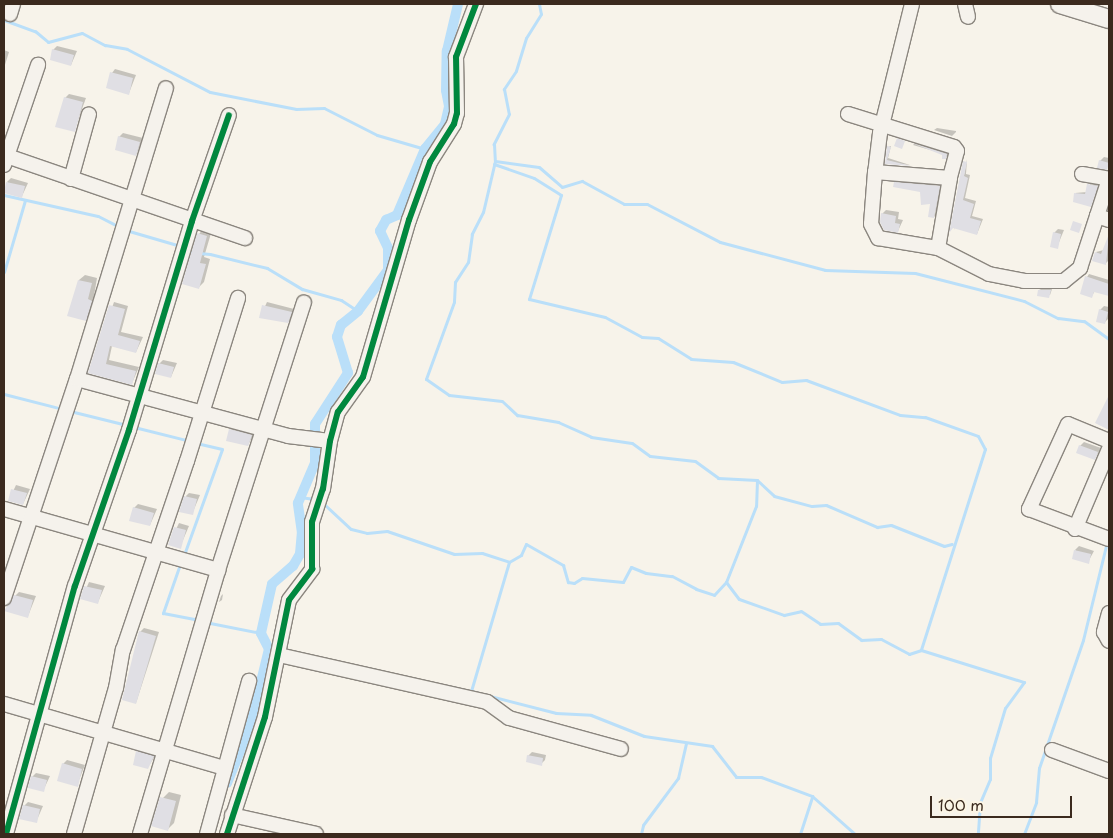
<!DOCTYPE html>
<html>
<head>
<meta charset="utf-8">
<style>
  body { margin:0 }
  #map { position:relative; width:1113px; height:838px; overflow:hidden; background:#f7f3ea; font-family:"Playpen Sans",sans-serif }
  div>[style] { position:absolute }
  .shadow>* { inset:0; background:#0003 }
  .stream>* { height:3px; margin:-1.5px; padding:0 1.5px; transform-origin:1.5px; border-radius:1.5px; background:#badff9 }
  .canal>* { height:10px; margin:-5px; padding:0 5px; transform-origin:5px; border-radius:5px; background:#badff9 }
  .building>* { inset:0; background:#e0dfe4 }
  .roads { filter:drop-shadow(1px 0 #8b867f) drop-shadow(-1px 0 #8b867f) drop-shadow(0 1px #8b867f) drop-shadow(0 -1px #8b867f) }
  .minor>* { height:14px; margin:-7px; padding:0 7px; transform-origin:7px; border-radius:7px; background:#f5f2ec }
  .major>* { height:18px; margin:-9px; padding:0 9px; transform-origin:9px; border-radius:9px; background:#f5f2ec }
  .cycleway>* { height:6px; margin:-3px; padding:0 3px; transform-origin:3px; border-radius:3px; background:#00873e }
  span { translate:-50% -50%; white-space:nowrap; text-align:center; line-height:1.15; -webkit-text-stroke:4px #fcf5e5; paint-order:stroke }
  .frame { position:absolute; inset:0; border:5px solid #3b2a1e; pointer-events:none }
  .scale { position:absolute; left:930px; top:796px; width:142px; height:22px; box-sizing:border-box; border:2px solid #3b2a1e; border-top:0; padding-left:6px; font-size:15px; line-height:18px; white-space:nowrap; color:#3b2a1e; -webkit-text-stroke:4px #fcf5e5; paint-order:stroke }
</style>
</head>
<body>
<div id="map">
  <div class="shadow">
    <i style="clip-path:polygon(57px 46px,77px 51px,71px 65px,53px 50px)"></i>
    <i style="clip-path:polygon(4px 50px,9px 52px,4px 68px)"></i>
    <i style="clip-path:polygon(115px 69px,136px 75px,129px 93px,112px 73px)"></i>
    <i style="clip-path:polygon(69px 94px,86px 98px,74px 131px,65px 98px)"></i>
    <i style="clip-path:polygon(937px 128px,956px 131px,956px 132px,952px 136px,934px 130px)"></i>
    <i style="clip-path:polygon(123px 133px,143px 138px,136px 155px,119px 137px)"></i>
    <i style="clip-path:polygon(915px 143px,950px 151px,949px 155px,945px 158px,944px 154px,913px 145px)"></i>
    <i style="clip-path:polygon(891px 146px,888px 158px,910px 165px,886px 163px,888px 147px)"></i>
    <i style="clip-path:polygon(1104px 157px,1109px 158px,1107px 168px,1100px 161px)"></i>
    <i style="clip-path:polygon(967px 159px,966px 174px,970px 175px,965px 198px,976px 201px,972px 216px,983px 219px,977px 234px,955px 227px,954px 230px)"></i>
    <i style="clip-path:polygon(11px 178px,28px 183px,22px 196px,7px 182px)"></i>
    <i style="clip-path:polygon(897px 181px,941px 184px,936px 215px,934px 217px,931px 203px,921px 191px,895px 183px)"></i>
    <i style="clip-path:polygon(1091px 182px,1100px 183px,1090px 205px,1075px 193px,1087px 192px)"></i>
    <i style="clip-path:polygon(886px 210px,899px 212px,898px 219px,903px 220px,898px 231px,882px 214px)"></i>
    <i style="clip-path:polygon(204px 228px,212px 230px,204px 257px,210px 259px,204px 282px,199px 287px,199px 234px)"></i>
    <i style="clip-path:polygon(1058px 229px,1064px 230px,1057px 247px,1054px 233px)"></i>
    <i style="clip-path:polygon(1109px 236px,1109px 260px,1106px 263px,1096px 252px,1104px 250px)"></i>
    <i style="clip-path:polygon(1089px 274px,1109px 280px,1109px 295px,1095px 291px,1091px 297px,1087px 277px)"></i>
    <i style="clip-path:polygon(85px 275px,97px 278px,91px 314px,85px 320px,79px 280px)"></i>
    <i style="clip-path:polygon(1041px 289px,1052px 289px,1050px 295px,1039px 290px)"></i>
    <i style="clip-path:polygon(114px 302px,128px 306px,121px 332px,143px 337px,136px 352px,112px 346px,109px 360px,139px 367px,132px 383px,90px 372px)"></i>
    <i style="clip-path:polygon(267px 302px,294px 309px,291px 319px,288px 322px,260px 317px)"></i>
    <i style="clip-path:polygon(1104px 306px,1109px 307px,1108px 319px,1104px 323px,1100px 310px)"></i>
    <i style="clip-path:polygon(163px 360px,177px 363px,171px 377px,159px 364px)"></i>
    <i style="clip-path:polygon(234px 426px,255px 432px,248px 445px,230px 430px)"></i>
    <i style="clip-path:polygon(1084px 442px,1101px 448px,1095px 458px,1080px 446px)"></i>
    <i style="clip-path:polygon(16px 485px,30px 489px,23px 504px,9px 500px)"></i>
    <i style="clip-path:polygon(189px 493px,200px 495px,192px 514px,186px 496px)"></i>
    <i style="clip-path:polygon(138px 504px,157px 509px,150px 525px,134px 508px)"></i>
    <i style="clip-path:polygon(179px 523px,189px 526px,180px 547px,169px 544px)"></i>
    <i style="clip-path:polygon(1079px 546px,1094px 551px,1088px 562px,1075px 550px)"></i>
    <i style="clip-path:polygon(89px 582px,105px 586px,98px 602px,82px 598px)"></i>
    <i style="clip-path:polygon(19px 592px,36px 596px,28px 616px,15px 596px)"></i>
    <i style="clip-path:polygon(223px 594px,222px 600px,219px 602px,221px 596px)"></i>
    <i style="clip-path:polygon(144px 628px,159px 632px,136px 703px,140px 632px)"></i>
    <i style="clip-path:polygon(141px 748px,157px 753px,148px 767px,138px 752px)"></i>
    <i style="clip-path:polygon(532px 752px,546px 755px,545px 760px,541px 764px,528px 756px)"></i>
    <i style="clip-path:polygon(67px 760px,85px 765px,77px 785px,63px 764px)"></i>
    <i style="clip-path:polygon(36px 773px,50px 776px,43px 791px,32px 777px)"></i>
    <i style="clip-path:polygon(169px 792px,181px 795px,174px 823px,168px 829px,163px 798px)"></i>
    <i style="clip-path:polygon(28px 802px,43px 806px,36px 822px,24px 806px)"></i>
  </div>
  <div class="stream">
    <i style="left:539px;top:4px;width:10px;rotate:79deg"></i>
    <i style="left:541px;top:14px;width:28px;rotate:122deg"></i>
    <i style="left:526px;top:38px;width:34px;rotate:107deg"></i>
    <i style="left:516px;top:71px;width:22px;rotate:124deg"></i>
    <i style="left:504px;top:89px;width:25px;rotate:79deg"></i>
    <i style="left:509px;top:114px;width:34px;rotate:117deg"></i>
    <i style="left:494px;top:144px;width:17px;rotate:87deg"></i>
    <i style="left:495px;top:161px;width:44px;rotate:7.8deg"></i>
    <i style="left:539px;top:167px;width:30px;rotate:41deg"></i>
    <i style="left:562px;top:187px;width:21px;rotate:-17deg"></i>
    <i style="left:582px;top:181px;width:48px;rotate:28.7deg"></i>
    <i style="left:624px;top:204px;width:23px"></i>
    <i style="left:647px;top:204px;width:82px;rotate:27.5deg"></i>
    <i style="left:720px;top:242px;width:109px;rotate:14.9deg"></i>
    <i style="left:825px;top:270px;width:90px;rotate:1.9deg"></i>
    <i style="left:915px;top:273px;width:113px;rotate:14.4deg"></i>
    <i style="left:1024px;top:301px;width:38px;rotate:27deg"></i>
    <i style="left:1058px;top:318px;width:26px;rotate:7deg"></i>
    <i style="left:1084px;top:321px;width:31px;rotate:36deg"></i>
    <i style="left:4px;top:20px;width:33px;rotate:20deg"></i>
    <i style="left:35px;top:31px;width:17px;rotate:40deg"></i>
    <i style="left:48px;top:42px;width:35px;rotate:-15deg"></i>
    <i style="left:82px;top:33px;width:26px;rotate:28deg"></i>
    <i style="left:105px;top:45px;width:22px;rotate:10deg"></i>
    <i style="left:127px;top:49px;width:93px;rotate:27.4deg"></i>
    <i style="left:210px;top:92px;width:88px;rotate:11.2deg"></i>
    <i style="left:296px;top:109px;width:28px;rotate:-2deg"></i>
    <i style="left:324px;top:108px;width:59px;rotate:27deg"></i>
    <i style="left:377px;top:135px;width:50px;rotate:16.3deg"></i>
    <i style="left:495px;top:161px;width:52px;rotate:103.2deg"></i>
    <i style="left:483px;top:212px;width:25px;rotate:117deg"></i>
    <i style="left:472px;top:234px;width:28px;rotate:98deg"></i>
    <i style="left:468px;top:262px;width:24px;rotate:123deg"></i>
    <i style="left:455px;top:282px;width:20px;rotate:93deg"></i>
    <i style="left:454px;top:302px;width:82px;rotate:110deg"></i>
    <i style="left:426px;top:379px;width:28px;rotate:35deg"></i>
    <i style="left:449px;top:395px;width:53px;rotate:6.5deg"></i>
    <i style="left:502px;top:401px;width:21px;rotate:43deg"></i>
    <i style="left:517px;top:415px;width:42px;rotate:9.7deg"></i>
    <i style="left:558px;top:422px;width:36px;rotate:24deg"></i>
    <i style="left:591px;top:437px;width:41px;rotate:8.3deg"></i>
    <i style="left:632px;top:443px;width:22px;rotate:36deg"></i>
    <i style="left:650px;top:456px;width:45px;rotate:6.3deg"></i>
    <i style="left:695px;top:461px;width:29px;rotate:36deg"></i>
    <i style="left:718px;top:478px;width:39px;rotate:3deg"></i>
    <i style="left:757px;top:480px;width:26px;rotate:92deg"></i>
    <i style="left:756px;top:506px;width:82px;rotate:111.5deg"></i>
    <i style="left:726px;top:582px;width:21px;rotate:53deg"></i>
    <i style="left:739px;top:599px;width:48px;rotate:19.6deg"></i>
    <i style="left:784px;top:615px;width:17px;rotate:-13deg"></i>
    <i style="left:801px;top:611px;width:23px;rotate:34deg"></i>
    <i style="left:820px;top:624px;width:18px;rotate:-3deg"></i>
    <i style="left:838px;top:623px;width:29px;rotate:36deg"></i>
    <i style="left:861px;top:640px;width:20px;rotate:-3deg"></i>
    <i style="left:881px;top:639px;width:32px;rotate:28deg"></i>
    <i style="left:909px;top:654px;width:13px;rotate:-18deg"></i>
    <i style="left:921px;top:650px;width:108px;rotate:17.3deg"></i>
    <i style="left:1024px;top:682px;width:32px;rotate:126deg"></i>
    <i style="left:1005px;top:708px;width:52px;rotate:106.7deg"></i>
    <i style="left:990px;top:758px;width:21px;rotate:90deg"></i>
    <i style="left:990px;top:779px;width:26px;rotate:113deg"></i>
    <i style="left:980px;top:803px;width:31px;rotate:94deg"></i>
    <i style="left:494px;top:164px;width:42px;rotate:19.3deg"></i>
    <i style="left:534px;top:178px;width:32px;rotate:32deg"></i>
    <i style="left:561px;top:195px;width:109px;rotate:107.1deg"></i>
    <i style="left:529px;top:299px;width:78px;rotate:13.3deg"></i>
    <i style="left:605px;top:317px;width:42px;rotate:28.4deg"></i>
    <i style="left:642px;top:337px;width:16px;rotate:4deg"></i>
    <i style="left:658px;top:338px;width:39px;rotate:32deg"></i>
    <i style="left:691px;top:359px;width:42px;rotate:4.1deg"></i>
    <i style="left:733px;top:362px;width:53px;rotate:22.2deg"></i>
    <i style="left:782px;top:382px;width:24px;rotate:-5deg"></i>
    <i style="left:806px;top:380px;width:100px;rotate:20.4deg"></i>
    <i style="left:900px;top:415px;width:25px;rotate:5deg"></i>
    <i style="left:925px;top:417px;width:56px;rotate:19.7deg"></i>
    <i style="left:978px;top:436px;width:15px;rotate:62deg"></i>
    <i style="left:985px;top:449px;width:211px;rotate:107.7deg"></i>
    <i style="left:4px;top:195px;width:96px;rotate:12.6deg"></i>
    <i style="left:98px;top:216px;width:20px;rotate:27deg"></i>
    <i style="left:129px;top:231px;width:50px;rotate:16.3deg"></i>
    <i style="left:188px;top:252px;width:22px;rotate:5deg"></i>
    <i style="left:210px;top:254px;width:59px;rotate:13.8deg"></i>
    <i style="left:267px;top:268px;width:41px;rotate:31deg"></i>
    <i style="left:302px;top:289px;width:41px;rotate:15.8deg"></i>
    <i style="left:341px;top:300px;width:20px;rotate:33deg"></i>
    <i style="left:4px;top:272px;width:75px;rotate:-73.7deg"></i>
    <i style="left:4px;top:394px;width:57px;rotate:14.3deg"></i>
    <i style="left:74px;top:412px;width:50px;rotate:13.8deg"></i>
    <i style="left:138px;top:428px;width:49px;rotate:14deg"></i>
    <i style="left:757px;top:480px;width:23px;rotate:43deg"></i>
    <i style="left:774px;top:496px;width:39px;rotate:15deg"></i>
    <i style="left:812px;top:506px;width:14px;rotate:-4deg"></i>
    <i style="left:826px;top:505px;width:56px;rotate:23.3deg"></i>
    <i style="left:877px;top:527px;width:14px;rotate:-8deg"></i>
    <i style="left:891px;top:525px;width:57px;rotate:21.6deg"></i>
    <i style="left:944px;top:546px;width:8px;rotate:-14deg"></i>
    <i style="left:300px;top:497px;width:14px;rotate:8deg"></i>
    <i style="left:325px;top:505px;width:35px;rotate:43deg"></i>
    <i style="left:351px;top:529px;width:16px;rotate:14deg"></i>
    <i style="left:367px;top:533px;width:20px;rotate:-6deg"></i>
    <i style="left:387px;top:531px;width:71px;rotate:18.9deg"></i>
    <i style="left:454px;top:554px;width:28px;rotate:-2deg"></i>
    <i style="left:482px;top:553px;width:28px;rotate:18deg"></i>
    <i style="left:509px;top:562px;width:14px;rotate:-30deg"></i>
    <i style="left:521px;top:555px;width:12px;rotate:-66deg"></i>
    <i style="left:526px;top:544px;width:43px;rotate:29.6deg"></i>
    <i style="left:563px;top:565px;width:18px;rotate:74deg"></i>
    <i style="left:568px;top:582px;width:6px;rotate:9deg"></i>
    <i style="left:574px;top:583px;width:9px;rotate:-32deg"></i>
    <i style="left:582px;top:578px;width:41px;rotate:5.6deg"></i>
    <i style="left:623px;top:582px;width:17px;rotate:-62deg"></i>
    <i style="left:631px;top:567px;width:16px;rotate:22deg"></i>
    <i style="left:646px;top:573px;width:26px;rotate:7deg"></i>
    <i style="left:672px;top:576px;width:27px;rotate:28deg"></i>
    <i style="left:696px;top:589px;width:19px;rotate:18deg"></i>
    <i style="left:714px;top:595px;width:18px;rotate:-47deg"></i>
    <i style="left:185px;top:552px;width:109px;rotate:-70.2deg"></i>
    <i style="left:222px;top:449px;width:22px;rotate:-167deg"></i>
    <i style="left:509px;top:562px;width:134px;rotate:106.4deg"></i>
    <i style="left:471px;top:691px;width:88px;rotate:14.5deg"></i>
    <i style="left:556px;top:713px;width:35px;rotate:3deg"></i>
    <i style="left:591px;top:715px;width:57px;rotate:21.6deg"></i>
    <i style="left:644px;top:736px;width:69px;rotate:8.4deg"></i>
    <i style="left:712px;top:746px;width:39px;rotate:52deg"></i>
    <i style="left:736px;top:777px;width:25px"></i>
    <i style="left:761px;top:777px;width:54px;rotate:20.4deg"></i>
    <i style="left:812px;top:796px;width:57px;rotate:41.5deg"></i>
    <i style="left:179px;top:567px;width:49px;rotate:109.2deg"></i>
    <i style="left:163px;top:613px;width:33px;rotate:11deg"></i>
    <i style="left:210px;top:623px;width:52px;rotate:11.1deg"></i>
    <i style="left:641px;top:834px;width:9px;rotate:-77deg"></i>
    <i style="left:643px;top:825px;width:59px;rotate:-53.3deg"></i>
    <i style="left:678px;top:778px;width:36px;rotate:-77deg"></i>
    <i style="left:800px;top:834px;width:40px;rotate:-72deg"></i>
    <i style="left:1024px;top:834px;width:34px;rotate:-69deg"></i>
    <i style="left:1036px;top:802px;width:34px;rotate:-85deg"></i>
    <i style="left:1039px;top:768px;width:135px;rotate:-71deg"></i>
    <i style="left:1083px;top:640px;width:97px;rotate:-76.3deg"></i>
  </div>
  <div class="canal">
    <i style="left:315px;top:431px;width:7px;rotate:-90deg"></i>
    <i style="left:315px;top:424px;width:61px;rotate:-57.1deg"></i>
    <i style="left:348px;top:373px;width:38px;rotate:-107deg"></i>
    <i style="left:337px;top:337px;width:13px;rotate:-72deg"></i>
    <i style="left:341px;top:325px;width:22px;rotate:-39deg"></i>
    <i style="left:358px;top:311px;width:51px;rotate:-53.8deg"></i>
    <i style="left:388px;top:270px;width:22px;rotate:-90deg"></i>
    <i style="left:388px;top:248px;width:19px;rotate:-115deg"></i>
    <i style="left:380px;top:231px;width:13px;rotate:-61deg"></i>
    <i style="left:386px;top:220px;width:12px;rotate:-24deg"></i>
    <i style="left:397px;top:215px;width:72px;rotate:-67deg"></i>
    <i style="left:425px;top:149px;width:32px;rotate:-51deg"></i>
    <i style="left:445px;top:124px;width:18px;rotate:-77deg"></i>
    <i style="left:449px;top:106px;width:16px;rotate:-101deg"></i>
    <i style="left:446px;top:90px;width:39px;rotate:-89deg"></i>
    <i style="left:447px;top:51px;width:48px;rotate:-76.8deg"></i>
    <i style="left:227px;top:783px;width:61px;rotate:-67.7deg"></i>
    <i style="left:250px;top:727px;width:80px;rotate:-76.3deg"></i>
    <i style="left:269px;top:649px;width:18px;rotate:-117deg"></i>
    <i style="left:261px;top:633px;width:50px;rotate:-77.3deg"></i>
    <i style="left:272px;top:584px;width:28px;rotate:-41deg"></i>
    <i style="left:293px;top:566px;width:14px;rotate:-60deg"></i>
    <i style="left:300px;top:554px;width:21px;rotate:-85deg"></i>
    <i style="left:302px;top:533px;width:30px;rotate:-98deg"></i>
    <i style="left:298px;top:503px;width:43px;rotate:-67deg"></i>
    <i style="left:315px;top:463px;width:16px;rotate:-90deg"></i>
  </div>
  <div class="building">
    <i style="clip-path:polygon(52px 49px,74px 55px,71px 66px,50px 60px)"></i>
    <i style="clip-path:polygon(110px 72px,133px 78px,129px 95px,106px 88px)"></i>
    <i style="clip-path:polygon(64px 97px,83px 102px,75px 132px,55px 127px)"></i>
    <i style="clip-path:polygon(118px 136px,140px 142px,136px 156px,115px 150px)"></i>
    <i style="clip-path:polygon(897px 138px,905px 141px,902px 149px,894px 146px)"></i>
    <i style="clip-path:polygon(912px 143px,947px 154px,946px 159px,942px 159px,942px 155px)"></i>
    <i style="clip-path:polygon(887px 146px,891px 147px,887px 160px,911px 166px,885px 164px)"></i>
    <i style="clip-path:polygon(1099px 160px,1109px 163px,1107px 170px,1097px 168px)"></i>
    <i style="clip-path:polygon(963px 161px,967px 162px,964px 176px,968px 178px,963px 200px,974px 204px,970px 218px,981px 221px,977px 235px,953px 228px,949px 233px)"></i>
    <i style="clip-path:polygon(6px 182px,25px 186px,22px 198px,4px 193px)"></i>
    <i style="clip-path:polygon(894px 182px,940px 186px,934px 218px,928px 217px,930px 204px,921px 205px,920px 192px,893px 187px)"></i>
    <i style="clip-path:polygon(1087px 184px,1098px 186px,1091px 207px,1073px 202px,1074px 193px,1085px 194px)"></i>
    <i style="clip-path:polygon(881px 213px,896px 216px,895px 223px,900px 224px,898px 233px,884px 230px,880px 222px)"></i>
    <i style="clip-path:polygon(1073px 221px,1082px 224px,1079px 233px,1070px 230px)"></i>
    <i style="clip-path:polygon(1053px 232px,1061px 234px,1058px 249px,1050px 247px)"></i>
    <i style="clip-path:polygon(197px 233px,207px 236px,200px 263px,206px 264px,199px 289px,182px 284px)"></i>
    <i style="clip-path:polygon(1109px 234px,1106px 265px,1092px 261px,1095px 252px,1101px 254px)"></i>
    <i style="clip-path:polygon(1085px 276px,1109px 284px,1109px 296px,1094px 292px,1092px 298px,1080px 294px)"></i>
    <i style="clip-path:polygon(78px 280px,92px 283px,88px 299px,92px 301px,86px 321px,67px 316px)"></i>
    <i style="clip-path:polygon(1038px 290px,1051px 290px,1049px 298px,1037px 296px)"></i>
    <i style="clip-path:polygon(109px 305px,125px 309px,118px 335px,140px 341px,136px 353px,110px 346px,106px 364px,136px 371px,132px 385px,88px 373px)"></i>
    <i style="clip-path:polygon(262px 305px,292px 312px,288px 323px,259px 318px)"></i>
    <i style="clip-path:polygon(1099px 309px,1108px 312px,1105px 324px,1096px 322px)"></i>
    <i style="clip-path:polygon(158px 363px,174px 367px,171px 378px,155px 374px)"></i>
    <i style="clip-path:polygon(1109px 395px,1109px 430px,1095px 423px)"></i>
    <i style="clip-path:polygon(229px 429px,252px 435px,248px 446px,226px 441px)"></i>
    <i style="clip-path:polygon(1079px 445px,1098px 452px,1095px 460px,1076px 453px)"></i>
    <i style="clip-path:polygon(11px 489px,27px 493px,23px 505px,8px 501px)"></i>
    <i style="clip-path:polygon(184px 496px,197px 499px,193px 515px,179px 512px)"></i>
    <i style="clip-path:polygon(133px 507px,154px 513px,150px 526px,129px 521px)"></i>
    <i style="clip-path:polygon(174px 527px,186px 530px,181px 549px,168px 545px)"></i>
    <i style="clip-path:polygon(1074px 550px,1091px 554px,1089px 564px,1072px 559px)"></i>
    <i style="clip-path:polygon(84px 586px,102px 590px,98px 604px,80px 599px)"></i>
    <i style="clip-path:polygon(14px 595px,33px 600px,28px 618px,4px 611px)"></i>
    <i style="clip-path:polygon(139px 631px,156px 636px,136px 704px,122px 700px)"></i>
    <i style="clip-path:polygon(136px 751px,154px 756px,148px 769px,133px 765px)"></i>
    <i style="clip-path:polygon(527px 755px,543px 758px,542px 766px,526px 762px)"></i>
    <i style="clip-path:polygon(62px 763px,82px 769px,78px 787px,57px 781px)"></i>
    <i style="clip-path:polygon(31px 776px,47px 780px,44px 792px,28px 788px)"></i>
    <i style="clip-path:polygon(160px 797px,176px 801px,168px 831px,151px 826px)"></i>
    <i style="clip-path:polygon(23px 805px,40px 809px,37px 823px,19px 819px)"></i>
  </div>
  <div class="roads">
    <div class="minor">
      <i style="left:912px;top:4px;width:133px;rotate:103.9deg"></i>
      <i style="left:880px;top:133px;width:39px;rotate:97deg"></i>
      <i style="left:875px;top:172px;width:75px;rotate:4.6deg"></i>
      <i style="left:950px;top:178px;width:71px;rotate:99.7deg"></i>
      <i style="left:938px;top:248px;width:57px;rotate:27deg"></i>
      <i style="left:989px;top:274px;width:36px;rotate:11deg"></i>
      <i style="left:1024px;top:281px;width:40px"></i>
      <i style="left:1064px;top:281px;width:21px;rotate:-39deg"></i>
      <i style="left:1080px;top:268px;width:55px;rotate:-71.9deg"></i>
      <i style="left:1097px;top:216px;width:13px;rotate:18deg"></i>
      <i style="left:965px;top:4px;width:13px;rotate:77deg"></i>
      <i style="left:10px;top:14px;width:10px;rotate:-73deg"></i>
      <i style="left:848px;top:114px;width:111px;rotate:17.3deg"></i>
      <i style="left:954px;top:147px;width:5px;rotate:53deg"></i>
      <i style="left:957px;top:151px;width:28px;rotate:105deg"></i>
      <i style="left:4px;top:155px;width:255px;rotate:19deg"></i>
      <i style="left:4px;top:165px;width:106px;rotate:-71.2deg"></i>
      <i style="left:875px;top:172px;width:52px;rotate:94.4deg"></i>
      <i style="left:871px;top:224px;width:16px;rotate:63deg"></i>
      <i style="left:878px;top:238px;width:61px;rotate:9.5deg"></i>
      <i style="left:1082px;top:174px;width:27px;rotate:10deg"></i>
      <i style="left:71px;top:179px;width:67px;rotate:-74.5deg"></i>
      <i style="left:1097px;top:216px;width:39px;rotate:-72deg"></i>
      <i style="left:77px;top:379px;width:219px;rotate:15.1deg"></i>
      <i style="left:288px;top:436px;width:42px;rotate:6.8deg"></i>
      <i style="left:1109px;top:441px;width:44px;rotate:-157.5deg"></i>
      <i style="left:1068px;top:424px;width:94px;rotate:114.6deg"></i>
      <i style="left:1029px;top:509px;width:85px;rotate:20.6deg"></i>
      <i style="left:4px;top:509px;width:223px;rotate:15.9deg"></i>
      <i style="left:218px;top:570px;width:281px;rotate:-72.2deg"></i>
      <i style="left:1075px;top:529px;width:87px;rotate:-67deg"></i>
      <i style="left:4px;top:598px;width:231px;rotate:-71.6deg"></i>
      <i style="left:77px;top:379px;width:304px;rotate:-73deg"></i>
      <i style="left:1109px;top:613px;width:20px;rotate:105deg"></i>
      <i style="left:1104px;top:632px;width:10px;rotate:61deg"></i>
      <i style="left:279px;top:655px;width:213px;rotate:12.7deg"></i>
      <i style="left:487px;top:702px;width:27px;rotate:36deg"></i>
      <i style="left:509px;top:718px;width:116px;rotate:15.5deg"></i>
      <i style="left:4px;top:704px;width:230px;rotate:16.2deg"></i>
      <i style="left:1052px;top:750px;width:61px;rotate:20.2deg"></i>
      <i style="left:232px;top:815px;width:86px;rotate:12.7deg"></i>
      <i style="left:6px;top:834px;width:257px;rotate:-74.5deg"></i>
      <i style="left:75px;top:586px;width:165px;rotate:-70.9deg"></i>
      <i style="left:129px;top:430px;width:218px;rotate:-73.2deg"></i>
      <i style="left:192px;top:221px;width:112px;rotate:-70.8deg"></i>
      <i style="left:74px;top:834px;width:152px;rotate:-74deg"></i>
      <i style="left:116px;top:688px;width:39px;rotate:-80deg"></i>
      <i style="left:123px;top:650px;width:200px;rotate:-71.3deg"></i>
      <i style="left:187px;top:461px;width:171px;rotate:-72.6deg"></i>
      <i style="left:140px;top:834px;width:275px;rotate:-73.5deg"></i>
      <i style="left:207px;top:834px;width:159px;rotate:-74.6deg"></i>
      <i style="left:227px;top:834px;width:123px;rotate:-72deg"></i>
      <i style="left:265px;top:717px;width:119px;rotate:-78.4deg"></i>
      <i style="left:289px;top:600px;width:39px;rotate:-53deg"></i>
      <i style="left:312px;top:569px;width:47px;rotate:-90deg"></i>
      <i style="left:312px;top:522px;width:35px;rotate:-72deg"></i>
      <i style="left:323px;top:489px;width:49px;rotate:-81.7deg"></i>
      <i style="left:330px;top:441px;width:30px;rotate:-75deg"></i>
      <i style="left:338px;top:412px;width:43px;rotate:-54.5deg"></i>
      <i style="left:363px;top:377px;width:164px;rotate:-73.7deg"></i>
      <i style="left:409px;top:220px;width:62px;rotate:-70.1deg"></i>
      <i style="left:430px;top:162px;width:45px;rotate:-57.7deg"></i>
      <i style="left:454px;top:124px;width:11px;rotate:-75deg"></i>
      <i style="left:457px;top:113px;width:56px;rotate:-91deg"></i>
      <i style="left:456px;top:57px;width:57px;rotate:-69.3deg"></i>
    </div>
    <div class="major">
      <i style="left:1060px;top:4px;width:51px;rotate:17deg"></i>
    </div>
  </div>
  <div class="cycleway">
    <i style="left:6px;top:834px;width:257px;rotate:-74.5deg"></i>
    <i style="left:75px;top:586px;width:165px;rotate:-70.9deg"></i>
    <i style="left:129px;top:430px;width:218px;rotate:-73.2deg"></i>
    <i style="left:192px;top:221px;width:112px;rotate:-70.8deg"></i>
    <i style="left:227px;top:834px;width:123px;rotate:-72deg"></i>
    <i style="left:265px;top:717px;width:119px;rotate:-78.4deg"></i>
    <i style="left:289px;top:600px;width:39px;rotate:-53deg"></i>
    <i style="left:312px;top:569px;width:47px;rotate:-90deg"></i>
    <i style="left:312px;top:522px;width:35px;rotate:-72deg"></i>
    <i style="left:323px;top:489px;width:49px;rotate:-81.7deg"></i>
    <i style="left:330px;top:441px;width:30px;rotate:-75deg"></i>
    <i style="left:338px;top:412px;width:43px;rotate:-54.5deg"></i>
    <i style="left:363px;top:377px;width:164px;rotate:-73.7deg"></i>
    <i style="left:409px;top:220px;width:62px;rotate:-70.1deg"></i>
    <i style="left:430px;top:162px;width:45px;rotate:-57.7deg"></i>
    <i style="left:454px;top:124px;width:11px;rotate:-75deg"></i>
    <i style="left:457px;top:113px;width:56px;rotate:-91deg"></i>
    <i style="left:456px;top:57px;width:57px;rotate:-69.3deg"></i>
  </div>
  <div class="frame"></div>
  <div class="scale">100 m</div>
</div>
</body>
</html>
